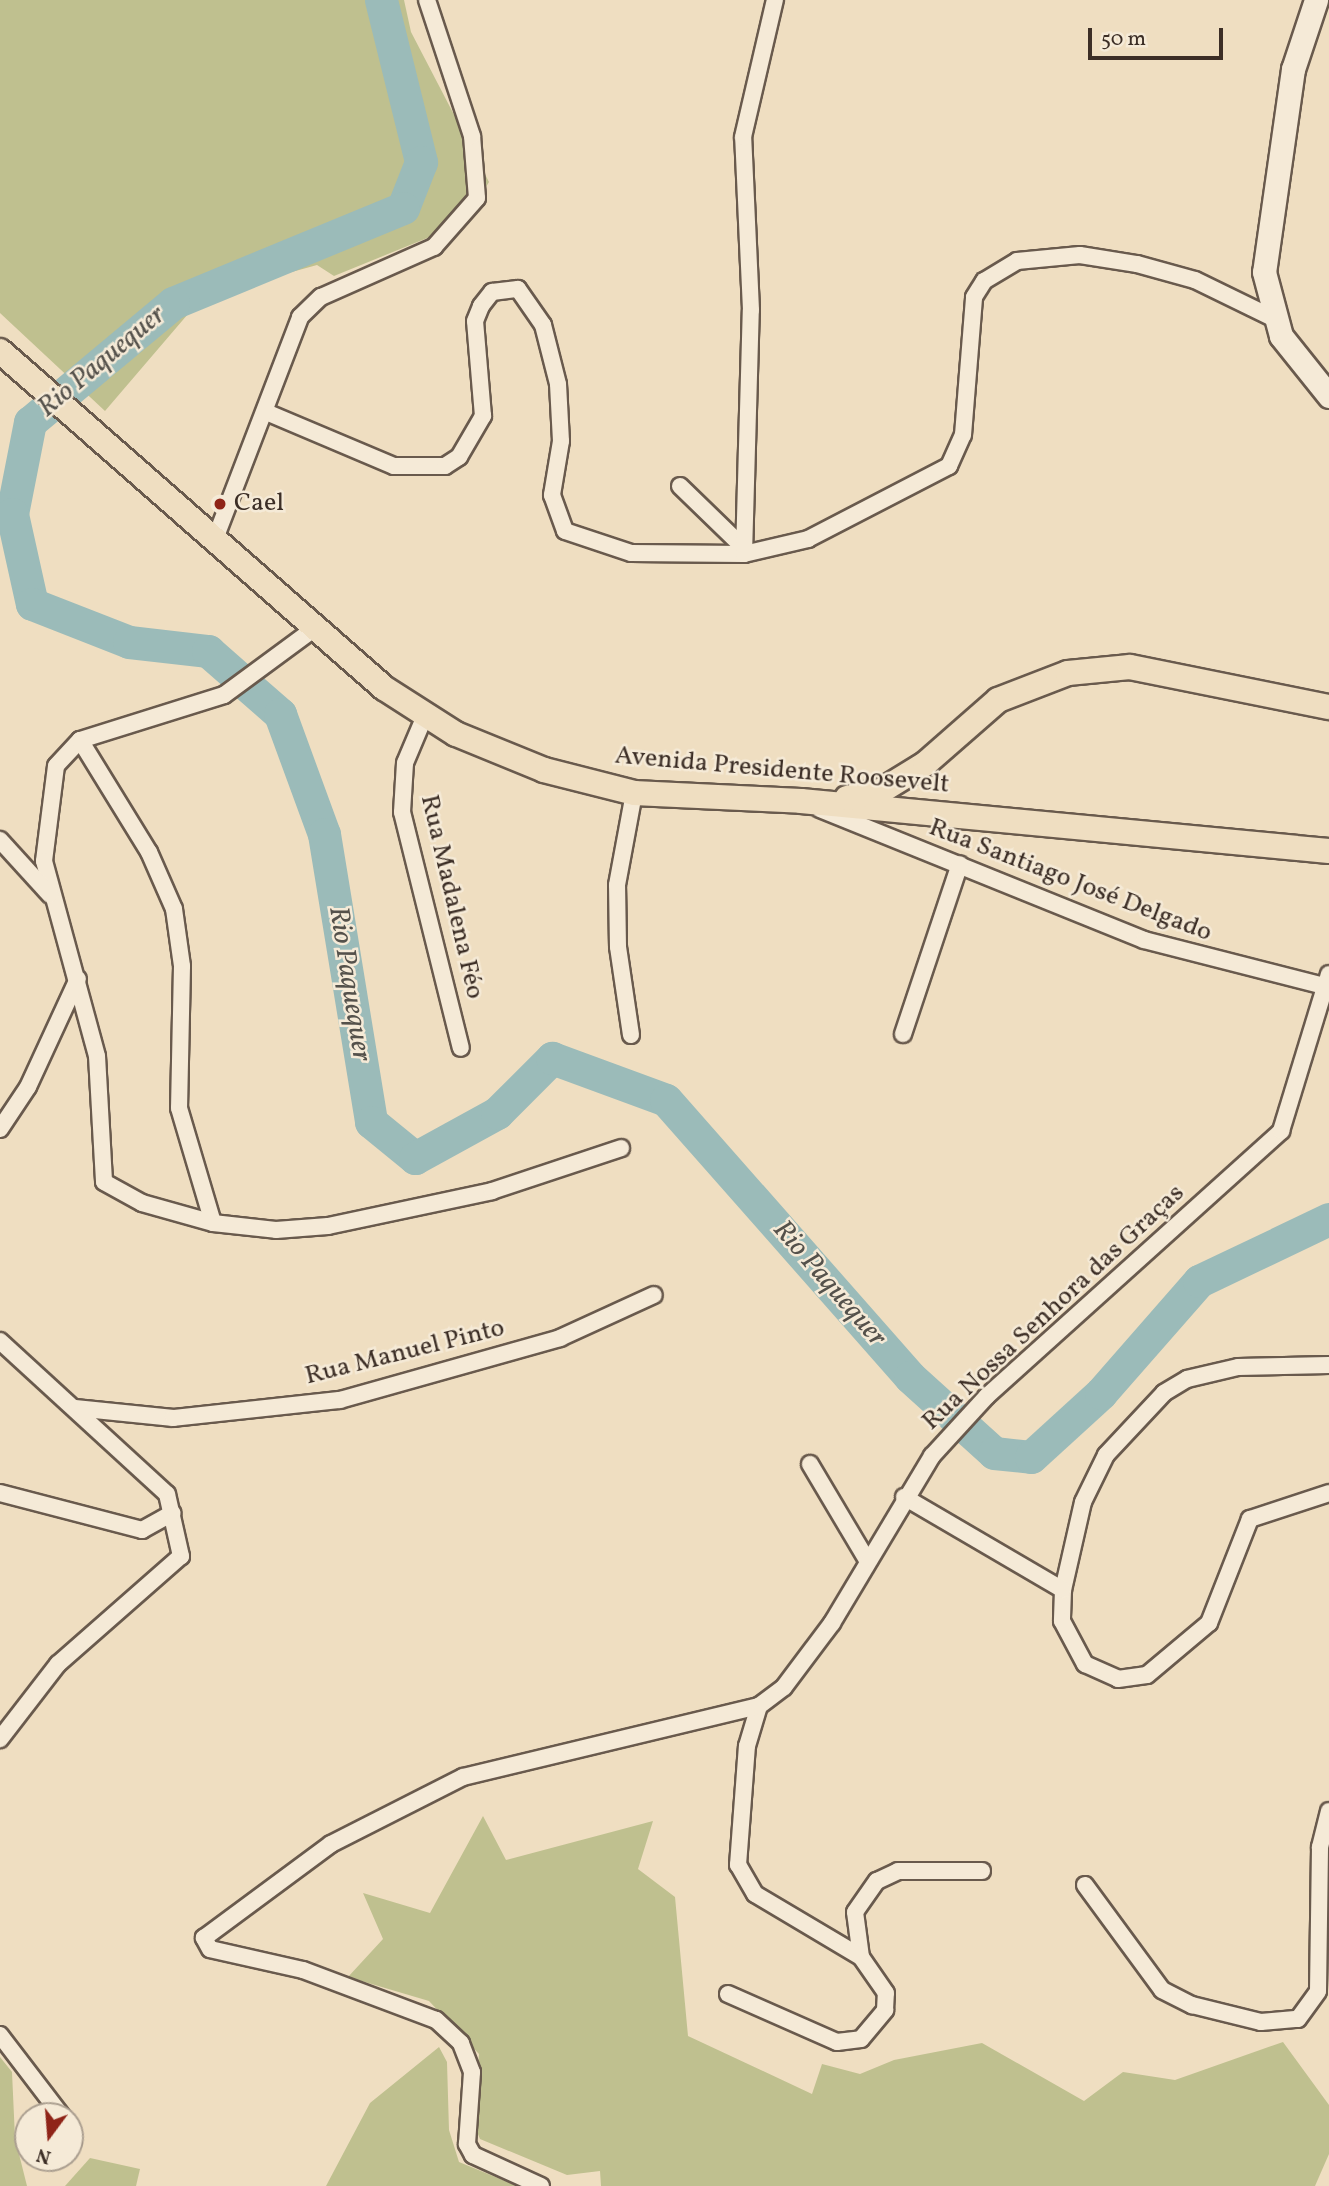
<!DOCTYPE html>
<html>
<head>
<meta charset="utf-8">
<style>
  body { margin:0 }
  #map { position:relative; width:1329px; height:2186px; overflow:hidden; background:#efdec1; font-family:Vollkorn,serif }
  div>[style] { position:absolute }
  .green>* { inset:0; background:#bfc08f }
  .river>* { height:33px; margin:-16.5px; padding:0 16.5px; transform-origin:16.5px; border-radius:16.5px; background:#9bbbb9 }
  .roads { filter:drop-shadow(2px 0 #695a4d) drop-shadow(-2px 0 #695a4d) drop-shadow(0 2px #695a4d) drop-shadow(0 -2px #695a4d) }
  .street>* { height:16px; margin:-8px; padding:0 8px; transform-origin:8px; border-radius:8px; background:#f5ead7 }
  .secondary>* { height:23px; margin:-11.5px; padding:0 11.5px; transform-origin:11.5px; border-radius:11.5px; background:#f5ead7 }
  .primary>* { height:24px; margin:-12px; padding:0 12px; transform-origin:12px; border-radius:12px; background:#efdec1 }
  .dots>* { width:19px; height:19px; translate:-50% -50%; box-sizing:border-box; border:4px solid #f5ead7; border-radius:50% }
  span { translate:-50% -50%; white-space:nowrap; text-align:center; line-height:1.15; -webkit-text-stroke:5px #f5ead7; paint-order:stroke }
  .poi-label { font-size:26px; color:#3c2e26 }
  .left { translate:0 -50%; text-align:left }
  .street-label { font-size:26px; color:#3c2e26 }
  .water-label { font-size:28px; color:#54514b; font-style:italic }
  .north { position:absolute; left:14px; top:2102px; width:70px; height:70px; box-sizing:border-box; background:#f5ead7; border:2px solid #ab9f90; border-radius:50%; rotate:196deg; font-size:19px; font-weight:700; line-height:28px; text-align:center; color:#3c2e26 }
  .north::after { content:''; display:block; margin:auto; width:24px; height:32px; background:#8f2418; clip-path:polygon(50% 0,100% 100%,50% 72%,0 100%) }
  .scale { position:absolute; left:1088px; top:28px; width:135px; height:32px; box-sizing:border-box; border:4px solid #3c2e26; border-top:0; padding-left:9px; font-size:21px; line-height:24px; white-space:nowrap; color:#3c2e26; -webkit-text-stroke:5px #f5ead7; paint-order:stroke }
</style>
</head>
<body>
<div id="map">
  <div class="green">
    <i style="clip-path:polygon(0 0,404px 0,411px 32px,489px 182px,464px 223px,334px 276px,317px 265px,216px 293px,188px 314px,105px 411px,0 313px)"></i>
    <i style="clip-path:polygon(483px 1816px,506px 1860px,653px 1821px,638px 1869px,675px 1897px,688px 2036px,812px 2094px,822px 2064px,860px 2074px,894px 2060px,982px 2043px,1084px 2101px,1123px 2072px,1175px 2080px,1283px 2042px,1329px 2105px,1329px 2154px,1315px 2186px,601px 2186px,600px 2171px,567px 2175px,480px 2139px,473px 2122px,479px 2054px,429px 2001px,348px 1977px,383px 1939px,363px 1893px,430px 1913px)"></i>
    <i style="clip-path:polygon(439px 2047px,447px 2062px,449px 2130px,459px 2162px,517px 2186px,326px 2186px,370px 2103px)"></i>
    <i style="clip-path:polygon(0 2057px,12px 2072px,15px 2138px,27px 2186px,0 2186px)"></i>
    <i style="clip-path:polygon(90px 2158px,140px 2169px,136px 2186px,65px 2186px)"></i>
  </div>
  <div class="river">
    <i style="left:381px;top:0;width:167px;rotate:76.1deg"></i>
    <i style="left:421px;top:162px;width:49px;rotate:111.4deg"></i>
    <i style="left:403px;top:208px;width:249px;rotate:157.6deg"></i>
    <i style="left:173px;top:303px;width:186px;rotate:140.2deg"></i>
    <i style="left:30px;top:422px;width:94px;rotate:101.1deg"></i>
    <i style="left:12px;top:514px;width:92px;rotate:77.5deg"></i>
    <i style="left:32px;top:604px;width:104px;rotate:21.4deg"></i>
    <i style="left:129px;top:642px;width:80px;rotate:6.5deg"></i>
    <i style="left:208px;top:651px;width:96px;rotate:41.2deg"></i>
    <i style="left:280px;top:714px;width:128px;rotate:69.9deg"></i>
    <i style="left:324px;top:834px;width:292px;rotate:80.7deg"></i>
    <i style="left:371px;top:1122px;width:57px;rotate:39.3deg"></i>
    <i style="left:415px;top:1158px;width:94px;rotate:-28.8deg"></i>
    <i style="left:497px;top:1113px;width:78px;rotate:-45deg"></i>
    <i style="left:552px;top:1058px;width:121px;rotate:20.2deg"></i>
    <i style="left:666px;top:1100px;width:369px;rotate:48.6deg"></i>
    <i style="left:910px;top:1377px;width:113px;rotate:42.1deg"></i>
    <i style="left:994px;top:1453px;width:37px;rotate:6deg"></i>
    <i style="left:1031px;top:1457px;width:95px;rotate:-42.4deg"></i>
    <i style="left:1101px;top:1393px;width:149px;rotate:-48.8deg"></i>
    <i style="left:1199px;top:1281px;width:144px;rotate:-25.5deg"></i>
  </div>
  <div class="roads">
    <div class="street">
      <i style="left:266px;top:412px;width:139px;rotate:22.9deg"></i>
      <i style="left:394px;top:466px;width:51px"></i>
      <i style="left:445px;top:466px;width:17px;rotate:-33deg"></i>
      <i style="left:459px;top:457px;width:48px;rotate:-59.7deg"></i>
      <i style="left:483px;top:416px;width:95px;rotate:-94.8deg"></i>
      <i style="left:475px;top:321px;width:16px;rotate:-68deg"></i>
      <i style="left:481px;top:306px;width:18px;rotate:-52deg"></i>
      <i style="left:492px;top:292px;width:26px;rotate:-7deg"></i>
      <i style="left:518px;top:289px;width:44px;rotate:55.2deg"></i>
      <i style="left:543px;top:325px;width:61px;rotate:75.7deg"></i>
      <i style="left:558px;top:384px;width:57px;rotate:87deg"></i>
      <i style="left:561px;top:441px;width:55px;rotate:99.5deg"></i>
      <i style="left:552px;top:495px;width:38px;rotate:70deg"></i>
      <i style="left:565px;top:531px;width:70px;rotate:18.4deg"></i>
      <i style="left:631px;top:553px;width:113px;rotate:0.5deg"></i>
      <i style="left:744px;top:554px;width:66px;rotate:-13.2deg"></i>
      <i style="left:808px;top:539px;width:159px;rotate:-27.4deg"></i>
      <i style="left:949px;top:466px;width:34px;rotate:-66deg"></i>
      <i style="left:963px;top:435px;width:138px;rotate:-85.4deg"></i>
      <i style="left:974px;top:297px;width:19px;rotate:-58deg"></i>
      <i style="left:984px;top:281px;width:39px;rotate:-31deg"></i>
      <i style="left:1017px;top:261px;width:63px;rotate:-5.4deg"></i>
      <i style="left:1080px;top:255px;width:58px;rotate:9deg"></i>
      <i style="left:1137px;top:264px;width:60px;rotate:15.4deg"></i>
      <i style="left:1195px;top:280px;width:85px;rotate:26deg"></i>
      <i style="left:680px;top:486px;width:89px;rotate:44.1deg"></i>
      <i style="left:215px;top:539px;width:238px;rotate:-69deg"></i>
      <i style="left:300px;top:317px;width:29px;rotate:-44deg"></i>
      <i style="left:321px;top:297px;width:124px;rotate:-23.9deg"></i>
      <i style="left:434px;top:247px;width:65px;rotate:-48.7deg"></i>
      <i style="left:477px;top:198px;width:62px;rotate:-94.6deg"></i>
      <i style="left:472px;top:136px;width:143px;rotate:-108.3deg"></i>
      <i style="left:744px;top:554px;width:244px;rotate:-88.4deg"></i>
      <i style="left:751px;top:310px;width:173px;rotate:-92.6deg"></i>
      <i style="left:743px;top:137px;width:141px;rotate:-76.9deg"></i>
      <i style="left:315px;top:628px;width:113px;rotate:143.6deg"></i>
      <i style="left:224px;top:695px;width:151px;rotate:162.6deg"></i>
      <i style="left:80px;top:740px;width:35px;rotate:133deg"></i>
      <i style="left:56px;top:766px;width:96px;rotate:97.2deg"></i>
      <i style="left:44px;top:861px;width:202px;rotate:74.8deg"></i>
      <i style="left:97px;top:1056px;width:126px;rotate:86.8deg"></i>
      <i style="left:104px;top:1182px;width:43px;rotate:28.9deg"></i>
      <i style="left:142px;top:1203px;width:74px;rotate:15.7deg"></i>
      <i style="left:213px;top:1223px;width:63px;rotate:6.3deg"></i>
      <i style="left:276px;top:1230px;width:52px;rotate:-4.4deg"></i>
      <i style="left:328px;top:1226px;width:168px;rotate:-12deg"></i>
      <i style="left:492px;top:1191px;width:136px;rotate:-18.4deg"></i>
      <i style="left:424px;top:718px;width:49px;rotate:112.9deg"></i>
      <i style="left:405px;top:763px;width:49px;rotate:93.5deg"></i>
      <i style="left:402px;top:812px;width:243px;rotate:76deg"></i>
      <i style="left:80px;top:740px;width:132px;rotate:58.4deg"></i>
      <i style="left:149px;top:852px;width:62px;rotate:66.3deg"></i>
      <i style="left:174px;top:909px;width:58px;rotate:82deg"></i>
      <i style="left:182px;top:966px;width:142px;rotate:91.2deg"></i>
      <i style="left:179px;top:1108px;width:120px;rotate:73.5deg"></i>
      <i style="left:820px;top:809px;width:349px;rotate:22deg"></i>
      <i style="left:1144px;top:940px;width:191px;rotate:14.3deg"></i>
      <i style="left:0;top:840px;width:74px;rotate:47.7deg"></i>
      <i style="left:903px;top:1034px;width:179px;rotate:-71.5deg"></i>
      <i style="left:631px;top:1035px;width:89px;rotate:-98.4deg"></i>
      <i style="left:618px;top:947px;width:62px;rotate:-90.9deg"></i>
      <i style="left:617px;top:885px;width:94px;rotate:-79.5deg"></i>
      <i style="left:0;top:1129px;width:50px;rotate:-56.3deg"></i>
      <i style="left:28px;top:1087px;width:119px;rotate:-65.2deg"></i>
      <i style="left:0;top:1341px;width:226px;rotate:42.5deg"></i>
      <i style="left:167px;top:1494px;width:64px;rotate:77.3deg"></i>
      <i style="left:181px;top:1556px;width:164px;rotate:138.7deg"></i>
      <i style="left:58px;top:1664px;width:95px;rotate:127.7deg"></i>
      <i style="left:1329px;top:1365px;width:91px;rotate:178.7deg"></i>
      <i style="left:1238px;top:1367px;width:52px;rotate:166.8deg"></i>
      <i style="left:1187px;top:1379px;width:27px;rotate:149deg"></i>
      <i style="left:1164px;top:1393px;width:85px;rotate:133.1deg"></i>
      <i style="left:1106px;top:1455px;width:52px;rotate:116.1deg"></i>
      <i style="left:1083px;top:1502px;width:90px;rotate:102.8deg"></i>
      <i style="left:1063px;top:1590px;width:31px;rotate:92deg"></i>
      <i style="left:1062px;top:1621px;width:49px;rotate:61.9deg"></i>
      <i style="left:1085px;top:1664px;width:36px;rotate:24deg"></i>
      <i style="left:1118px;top:1679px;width:29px;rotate:-8deg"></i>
      <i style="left:1147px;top:1675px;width:81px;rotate:-40deg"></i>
      <i style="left:1209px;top:1623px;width:112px;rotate:-68.5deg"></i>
      <i style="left:1250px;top:1519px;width:83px;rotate:-18.2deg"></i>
      <i style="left:75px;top:1408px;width:99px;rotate:5.8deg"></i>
      <i style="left:173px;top:1418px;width:168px;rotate:-6.2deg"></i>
      <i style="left:340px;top:1400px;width:229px;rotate:-15.7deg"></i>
      <i style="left:560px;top:1338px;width:103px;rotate:-24.6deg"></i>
      <i style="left:810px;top:1464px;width:112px;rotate:59.3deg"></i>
      <i style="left:0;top:1493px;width:147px;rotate:14.6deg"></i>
      <i style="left:142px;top:1530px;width:35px;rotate:-29deg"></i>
      <i style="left:904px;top:1497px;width:184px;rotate:30.3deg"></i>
      <i style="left:1085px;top:1885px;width:130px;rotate:53.7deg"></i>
      <i style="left:1162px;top:1990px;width:34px;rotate:27deg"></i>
      <i style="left:1192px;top:2005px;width:71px;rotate:13.8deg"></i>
      <i style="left:1261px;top:2022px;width:37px;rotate:-5deg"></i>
      <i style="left:1298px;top:2019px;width:34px;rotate:-54deg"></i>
      <i style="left:1318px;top:1991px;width:144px;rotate:-89.2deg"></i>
      <i style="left:1320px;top:1847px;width:37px;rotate:-76deg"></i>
      <i style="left:861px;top:1957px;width:45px;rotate:-97.6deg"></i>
      <i style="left:855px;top:1912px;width:38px;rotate:-55deg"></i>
      <i style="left:877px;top:1881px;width:23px;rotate:-25deg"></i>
      <i style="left:898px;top:1871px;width:84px"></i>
      <i style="left:728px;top:1994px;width:119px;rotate:23.8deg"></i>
      <i style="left:837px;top:2042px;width:24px;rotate:-7deg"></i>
      <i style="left:861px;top:2039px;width:38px;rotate:-50deg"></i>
      <i style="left:885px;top:2010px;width:17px;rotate:-87deg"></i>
      <i style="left:886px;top:1993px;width:44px;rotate:-124.8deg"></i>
      <i style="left:861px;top:1957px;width:123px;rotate:-149.3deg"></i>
      <i style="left:755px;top:1894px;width:34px;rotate:-120deg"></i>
      <i style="left:738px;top:1865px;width:119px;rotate:-85.7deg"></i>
      <i style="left:747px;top:1746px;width:42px;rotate:-73.3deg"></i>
      <i style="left:0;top:2035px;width:102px;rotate:52.6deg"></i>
      <i style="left:70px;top:2133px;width:9px;rotate:72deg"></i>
      <i style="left:541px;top:2186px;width:75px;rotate:-155.5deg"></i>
      <i style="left:473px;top:2155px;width:13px;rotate:-119deg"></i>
      <i style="left:467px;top:2144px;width:72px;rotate:-86deg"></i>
      <i style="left:472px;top:2072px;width:31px;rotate:-111deg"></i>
      <i style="left:461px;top:2043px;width:34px;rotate:-137deg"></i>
      <i style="left:436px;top:2020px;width:142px;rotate:-159.4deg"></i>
      <i style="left:303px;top:1970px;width:95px;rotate:-167.3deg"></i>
      <i style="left:210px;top:1949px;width:13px;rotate:-119deg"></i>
      <i style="left:204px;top:1938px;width:158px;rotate:-36.5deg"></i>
      <i style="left:331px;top:1844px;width:148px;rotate:-26.9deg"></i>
      <i style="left:463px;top:1777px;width:304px;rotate:-13.5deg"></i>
      <i style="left:759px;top:1706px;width:31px;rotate:-37deg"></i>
      <i style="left:784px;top:1687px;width:80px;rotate:-53.1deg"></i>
      <i style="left:832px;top:1623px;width:195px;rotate:-59.1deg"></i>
      <i style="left:932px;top:1456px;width:81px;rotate:-47.5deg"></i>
      <i style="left:987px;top:1396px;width:396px;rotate:-42deg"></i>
      <i style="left:1281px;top:1131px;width:164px;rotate:-73deg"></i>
    </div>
    <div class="secondary">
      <i style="left:1316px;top:0;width:73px;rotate:108.4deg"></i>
      <i style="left:1293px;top:69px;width:205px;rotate:98.1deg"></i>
      <i style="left:1264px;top:272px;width:66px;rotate:75.1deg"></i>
      <i style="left:1281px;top:336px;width:77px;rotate:51.3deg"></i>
    </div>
    <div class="primary">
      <i style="left:0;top:351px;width:511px;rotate:41.27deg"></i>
      <i style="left:384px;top:688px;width:85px;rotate:32.6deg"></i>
      <i style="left:456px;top:734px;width:95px;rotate:22.2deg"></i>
      <i style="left:544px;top:770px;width:93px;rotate:14.3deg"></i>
      <i style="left:634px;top:793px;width:167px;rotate:2.7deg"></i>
      <i style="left:801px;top:801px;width:530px;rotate:5.41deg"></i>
      <i style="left:847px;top:798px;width:35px;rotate:-12deg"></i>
      <i style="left:881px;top:791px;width:52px;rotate:-31.5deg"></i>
      <i style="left:925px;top:764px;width:97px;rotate:-41.2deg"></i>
      <i style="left:998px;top:700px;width:75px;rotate:-21.1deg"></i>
      <i style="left:1068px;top:673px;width:62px;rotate:-5.5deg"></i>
      <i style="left:1130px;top:667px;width:203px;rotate:11.4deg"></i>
    </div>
  </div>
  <div class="dots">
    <i style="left:220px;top:504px;background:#8f2418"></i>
  </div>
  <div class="poi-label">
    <span class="left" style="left:234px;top:504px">Cael</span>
  </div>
  <div class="street-label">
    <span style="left:782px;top:771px;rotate:5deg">Avenida Presidente Roosevelt</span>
    <span style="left:1070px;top:881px;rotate:21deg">Rua Santiago José Delgado</span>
    <span style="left:451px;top:897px;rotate:77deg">Rua Madalena Féo</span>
    <span style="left:1054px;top:1308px;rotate:-43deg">Rua Nossa Senhora das Graças</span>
    <span style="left:405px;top:1353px;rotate:-14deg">Rua Manuel Pinto</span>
  </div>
  <div class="water-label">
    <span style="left:102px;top:362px;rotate:-40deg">Rio Paquequer</span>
    <span style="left:349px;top:984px;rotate:81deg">Rio Paquequer</span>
    <span style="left:829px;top:1284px;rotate:49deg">Rio Paquequer</span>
  </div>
  <div class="north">N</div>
  <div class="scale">50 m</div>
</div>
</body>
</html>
